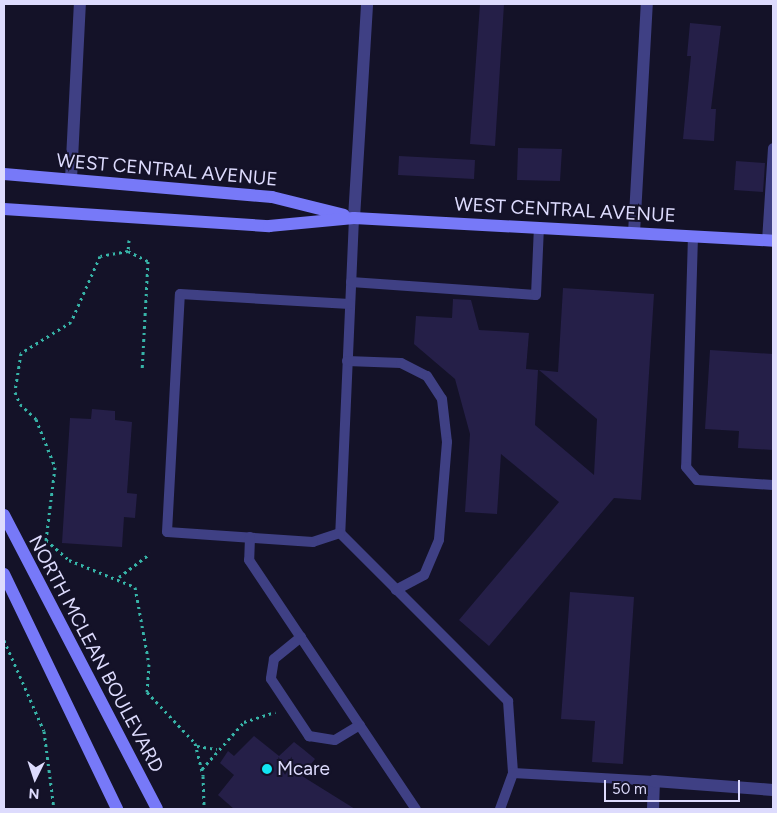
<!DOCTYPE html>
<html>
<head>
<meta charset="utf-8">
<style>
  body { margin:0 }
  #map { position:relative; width:777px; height:813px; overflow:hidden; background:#141228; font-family:Figtree,sans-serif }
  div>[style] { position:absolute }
  .building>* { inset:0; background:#251f48 }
  .path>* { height:3px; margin-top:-1.5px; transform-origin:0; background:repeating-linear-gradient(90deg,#37b4a8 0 2.5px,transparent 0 6.5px) }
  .lane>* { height:10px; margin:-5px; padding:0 5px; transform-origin:5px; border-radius:5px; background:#3f4084 }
  .street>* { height:12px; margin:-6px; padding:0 6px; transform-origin:6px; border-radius:6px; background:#3f4084 }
  .secondary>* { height:12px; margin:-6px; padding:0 6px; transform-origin:6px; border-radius:6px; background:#7779f8 }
  .dots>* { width:14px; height:14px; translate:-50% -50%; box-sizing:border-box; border:2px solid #141228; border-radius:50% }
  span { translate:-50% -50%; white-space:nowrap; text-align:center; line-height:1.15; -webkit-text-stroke:4px #141228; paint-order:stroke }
  .street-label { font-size:19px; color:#dddbfd }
  .poi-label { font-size:19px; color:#dddbfd }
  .left { translate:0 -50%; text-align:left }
  .frame { position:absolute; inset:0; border:5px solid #dddbfd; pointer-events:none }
  .north { position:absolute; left:10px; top:753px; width:50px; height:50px; -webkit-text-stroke:4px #141228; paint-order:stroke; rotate:184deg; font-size:14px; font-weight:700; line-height:20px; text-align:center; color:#dddbfd }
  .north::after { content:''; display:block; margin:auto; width:18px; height:22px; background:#dddbfd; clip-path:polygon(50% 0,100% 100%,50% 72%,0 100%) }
  .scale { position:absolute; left:604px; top:780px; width:136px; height:22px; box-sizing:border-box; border:2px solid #dddbfd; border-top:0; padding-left:6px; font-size:15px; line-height:18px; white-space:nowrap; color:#dddbfd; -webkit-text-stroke:4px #141228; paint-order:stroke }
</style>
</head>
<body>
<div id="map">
  <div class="building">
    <i style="clip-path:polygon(480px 4px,504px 4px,495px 146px,470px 144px)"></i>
    <i style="clip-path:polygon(690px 23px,721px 26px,711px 109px,716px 109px,714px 141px,683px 139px,691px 56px,687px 56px)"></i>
    <i style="clip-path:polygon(518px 148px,562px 149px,560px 181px,517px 180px)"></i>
    <i style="clip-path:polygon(399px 156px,475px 160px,474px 179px,398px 175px)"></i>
    <i style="clip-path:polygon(736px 161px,765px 163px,763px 192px,734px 190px)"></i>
    <i style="clip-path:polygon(563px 288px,654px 294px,641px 500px,614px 498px,489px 646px,459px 620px,559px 502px,501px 454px,497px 514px,465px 512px,470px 434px,455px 379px,414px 344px,416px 316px,452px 318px,453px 299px,471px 300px,479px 330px,529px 333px,526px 369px,538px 370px,535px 425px,594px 475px,597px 419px,539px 370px,558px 372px)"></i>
    <i style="clip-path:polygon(710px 350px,773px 354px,773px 450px,738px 448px,739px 431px,705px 429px)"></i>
    <i style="clip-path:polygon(92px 409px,115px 411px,115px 420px,132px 422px,127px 493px,137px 494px,135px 518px,124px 517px,122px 547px,62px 543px,70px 418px,91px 419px)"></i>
    <i style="clip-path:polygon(570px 592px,634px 597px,623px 764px,592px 762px,595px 721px,561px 719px)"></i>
    <i style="clip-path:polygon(254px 736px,279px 756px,294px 742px,303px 749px,315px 759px,302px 776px,355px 809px,234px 809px,218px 795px,234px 775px,220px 763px,228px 751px,234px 756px)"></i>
  </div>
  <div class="path">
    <i style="left:129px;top:240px;width:11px;rotate:95deg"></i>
    <i style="left:128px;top:251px;width:22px;rotate:27deg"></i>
    <i style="left:148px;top:261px;width:110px;rotate:93.1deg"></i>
    <i style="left:128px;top:251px;width:28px;rotate:170deg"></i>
    <i style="left:100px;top:256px;width:72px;rotate:113.7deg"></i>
    <i style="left:71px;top:322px;width:59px;rotate:148.2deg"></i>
    <i style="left:21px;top:353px;width:39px;rotate:99deg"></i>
    <i style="left:15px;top:392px;width:13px;rotate:67deg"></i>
    <i style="left:20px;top:404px;width:22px;rotate:43deg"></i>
    <i style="left:36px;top:419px;width:52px;rotate:68.4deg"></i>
    <i style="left:55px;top:467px;width:74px;rotate:97deg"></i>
    <i style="left:46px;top:540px;width:30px;rotate:41deg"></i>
    <i style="left:69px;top:560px;width:71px;rotate:22.2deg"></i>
    <i style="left:135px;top:587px;width:78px;rotate:79.7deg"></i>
    <i style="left:149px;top:664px;width:28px;rotate:94deg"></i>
    <i style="left:147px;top:692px;width:70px;rotate:46.7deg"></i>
    <i style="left:195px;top:743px;width:34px;rotate:76deg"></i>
    <i style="left:203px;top:776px;width:33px;rotate:88deg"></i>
    <i style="left:119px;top:577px;width:39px;rotate:-37deg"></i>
    <i style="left:4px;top:640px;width:99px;rotate:66.3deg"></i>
    <i style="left:44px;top:731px;width:79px;rotate:82.7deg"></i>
    <i style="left:197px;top:746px;width:20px;rotate:9deg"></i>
    <i style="left:202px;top:769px;width:63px;rotate:-48.2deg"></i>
    <i style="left:244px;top:722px;width:33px;rotate:-18deg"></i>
  </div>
  <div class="lane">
    <i style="left:354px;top:218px;width:315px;rotate:92.5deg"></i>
    <i style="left:340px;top:533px;width:238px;rotate:45deg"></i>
    <i style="left:508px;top:701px;width:72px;rotate:86deg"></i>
    <i style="left:693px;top:236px;width:231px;rotate:91.7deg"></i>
    <i style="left:686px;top:467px;width:17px;rotate:50deg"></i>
    <i style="left:697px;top:480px;width:76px;rotate:3.8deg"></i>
    <i style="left:767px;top:241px;width:93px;rotate:-86.3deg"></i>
    <i style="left:351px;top:282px;width:185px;rotate:4deg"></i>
    <i style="left:536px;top:295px;width:68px;rotate:-87.5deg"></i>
    <i style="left:347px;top:361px;width:54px;rotate:2.1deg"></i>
    <i style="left:401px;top:363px;width:29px;rotate:27deg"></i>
    <i style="left:427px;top:376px;width:27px;rotate:57deg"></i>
    <i style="left:442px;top:399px;width:43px;rotate:83.4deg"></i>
    <i style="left:447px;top:442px;width:98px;rotate:94.7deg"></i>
    <i style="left:439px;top:540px;width:38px;rotate:113deg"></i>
    <i style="left:424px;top:575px;width:32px;rotate:152deg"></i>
    <i style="left:340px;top:533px;width:28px;rotate:162deg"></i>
    <i style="left:313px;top:542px;width:146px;rotate:-176.1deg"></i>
    <i style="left:167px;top:532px;width:238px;rotate:-86.9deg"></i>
    <i style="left:180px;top:294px;width:170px;rotate:3.4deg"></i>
    <i style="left:250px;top:537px;width:23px;rotate:92deg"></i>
    <i style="left:249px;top:560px;width:300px;rotate:56.2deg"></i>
    <i style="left:301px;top:637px;width:35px;rotate:141deg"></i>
    <i style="left:274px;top:659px;width:20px;rotate:99deg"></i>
    <i style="left:271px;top:679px;width:69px;rotate:56.3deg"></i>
    <i style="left:309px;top:736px;width:26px;rotate:9deg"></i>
    <i style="left:335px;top:740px;width:29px;rotate:-31deg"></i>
    <i style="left:500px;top:809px;width:38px;rotate:-70deg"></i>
    <i style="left:513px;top:773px;width:141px;rotate:3.2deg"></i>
  </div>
  <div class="street">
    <i style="left:71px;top:179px;width:175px;rotate:-87.1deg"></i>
    <i style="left:354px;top:218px;width:214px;rotate:-86.5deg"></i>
    <i style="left:634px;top:233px;width:229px;rotate:-86.8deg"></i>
    <i style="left:653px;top:809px;width:28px;rotate:-88deg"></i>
    <i style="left:654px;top:781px;width:119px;rotate:4.3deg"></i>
  </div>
  <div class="secondary">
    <i style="left:4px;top:174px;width:269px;rotate:4.9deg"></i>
    <i style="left:272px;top:197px;width:74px;rotate:14deg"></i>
    <i style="left:4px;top:209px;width:266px;rotate:3.7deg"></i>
    <i style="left:269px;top:226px;width:85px;rotate:-5.4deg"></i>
    <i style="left:354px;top:218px;width:420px;rotate:3.1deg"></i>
    <i style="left:4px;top:515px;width:331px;rotate:62.5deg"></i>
    <i style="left:4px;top:574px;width:261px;rotate:64.3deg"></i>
  </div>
  <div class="dots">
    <i style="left:267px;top:769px;background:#12e5f2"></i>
  </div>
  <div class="street-label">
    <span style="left:167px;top:170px;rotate:5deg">WEST CENTRAL AVENUE</span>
    <span style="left:565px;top:210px;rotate:3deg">WEST CENTRAL AVENUE</span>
    <span style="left:96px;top:654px;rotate:62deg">NORTH MCLEAN BOULEVARD</span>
  </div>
  <div class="poi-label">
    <span class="left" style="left:277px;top:769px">Mcare</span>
  </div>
  <div class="frame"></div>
  <div class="north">N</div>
  <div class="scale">50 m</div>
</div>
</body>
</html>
